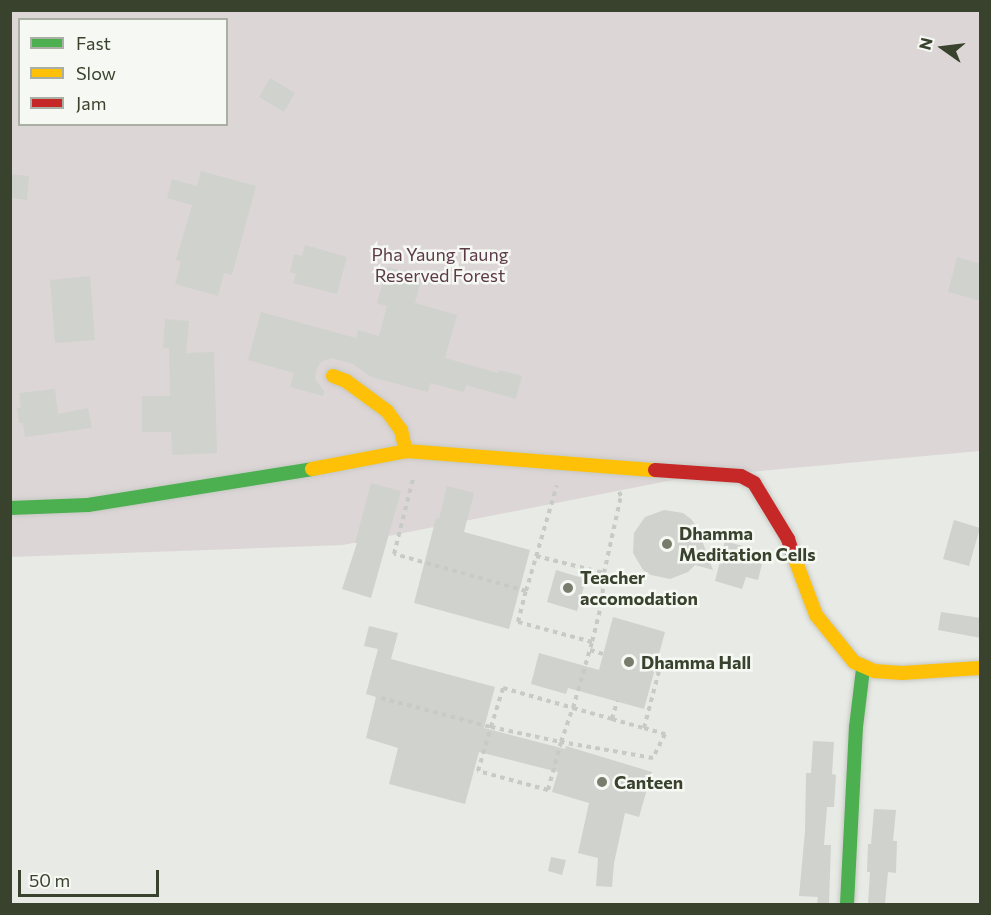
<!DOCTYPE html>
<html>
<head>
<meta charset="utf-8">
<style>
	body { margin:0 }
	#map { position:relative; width:991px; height:915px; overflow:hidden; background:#e8eae5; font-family:Commissioner,sans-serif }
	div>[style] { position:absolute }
	.green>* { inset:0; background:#ddd6d7 }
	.building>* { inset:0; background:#d0d2cd }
	.path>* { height:4px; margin-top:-2px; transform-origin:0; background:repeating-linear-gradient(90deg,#c8cac5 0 4.5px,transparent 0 9px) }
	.roads { filter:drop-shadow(0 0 2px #c6c8c3) drop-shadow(0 0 2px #c6c8c3) }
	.fast>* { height:14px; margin:-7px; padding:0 7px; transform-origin:7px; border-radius:7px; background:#4caf50 }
	.slow>* { height:14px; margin:-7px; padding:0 7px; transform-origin:7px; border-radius:7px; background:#ffc107 }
	.jam>* { height:14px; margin:-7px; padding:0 7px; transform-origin:7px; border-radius:7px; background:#c62828 }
	.dots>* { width:16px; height:16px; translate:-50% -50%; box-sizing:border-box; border:3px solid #f6f8f3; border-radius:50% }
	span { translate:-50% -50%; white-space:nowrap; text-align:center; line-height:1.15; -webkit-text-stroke:5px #f6f8f3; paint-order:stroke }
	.park-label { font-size:18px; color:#5c3b48 }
	.poi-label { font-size:18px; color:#38422d; font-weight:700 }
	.left { translate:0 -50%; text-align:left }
	.frame { position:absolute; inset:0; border:12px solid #38422d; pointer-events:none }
	.legend { position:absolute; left:18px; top:18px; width:210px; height:108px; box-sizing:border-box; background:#f6f8f3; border:2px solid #aaafa4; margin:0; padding:8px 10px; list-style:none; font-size:18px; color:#38422d }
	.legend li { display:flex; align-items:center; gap:12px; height:30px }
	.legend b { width:30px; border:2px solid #aaafa4 }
	.north { position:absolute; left:913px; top:18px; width:60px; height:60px; -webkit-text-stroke:4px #f6f8f3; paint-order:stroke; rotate:284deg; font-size:16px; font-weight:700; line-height:24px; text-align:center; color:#38422d }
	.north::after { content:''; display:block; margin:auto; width:21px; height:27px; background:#38422d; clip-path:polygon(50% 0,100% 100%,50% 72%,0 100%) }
	.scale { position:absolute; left:18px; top:870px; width:141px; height:27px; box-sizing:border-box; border:3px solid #38422d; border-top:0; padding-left:8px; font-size:18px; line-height:21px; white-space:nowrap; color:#38422d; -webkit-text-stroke:4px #f6f8f3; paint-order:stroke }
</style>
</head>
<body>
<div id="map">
	<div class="green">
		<div style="clip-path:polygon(evenodd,10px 11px,980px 11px,980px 451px,683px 478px,343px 545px,11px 557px,10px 11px,20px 20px,226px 20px,226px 124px,20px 124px,20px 20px)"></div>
	</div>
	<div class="building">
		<div style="clip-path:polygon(270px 78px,295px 93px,284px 112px,259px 97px)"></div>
		<div style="clip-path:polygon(201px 171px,256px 186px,232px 275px,224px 273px,218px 296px,175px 284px,181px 262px,176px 260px,192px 205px,167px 198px,172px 179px,197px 186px)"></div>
		<div style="clip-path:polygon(10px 174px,29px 176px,27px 200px,10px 198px)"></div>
		<div style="clip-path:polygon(305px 245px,347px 257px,337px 294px,293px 283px,296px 274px,290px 272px,294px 254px,302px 256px)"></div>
		<div style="clip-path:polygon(957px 257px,981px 264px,981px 301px,948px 292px)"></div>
		<div style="clip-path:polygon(387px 267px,422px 276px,415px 303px,457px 315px,445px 358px,498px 373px,499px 370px,522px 376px,516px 399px,466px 385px,464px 392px,430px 383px,428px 392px,371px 377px,353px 364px,331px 358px,321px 362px,316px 370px,315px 379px,324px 391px,323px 396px,290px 387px,294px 373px,248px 360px,261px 312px,356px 338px,358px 330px,379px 336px,387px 306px,377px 303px)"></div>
		<div style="clip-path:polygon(90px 276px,95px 340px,55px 343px,50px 280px)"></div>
		<div style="clip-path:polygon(165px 319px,189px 321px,186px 353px,214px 352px,217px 453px,172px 455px,171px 432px,142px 432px,142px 396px,170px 396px,169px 348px,163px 348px)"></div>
		<div style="clip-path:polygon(55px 389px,58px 414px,88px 408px,92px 428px,25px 437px,23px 423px,19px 423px,17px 408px,21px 408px,19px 393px)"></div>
		<div style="clip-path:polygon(371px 483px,401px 491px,371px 598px,342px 589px,357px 543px,355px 543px)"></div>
		<div style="clip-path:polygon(447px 486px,474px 493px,464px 532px,530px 550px,509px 629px,414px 603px,436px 518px,439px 519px)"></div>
		<div style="clip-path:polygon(664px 510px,683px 513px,691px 519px,697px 527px,713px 570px,695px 565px,688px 572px,670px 579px,651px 575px,643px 570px,633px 553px,634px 533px,645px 517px)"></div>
		<div style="clip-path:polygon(954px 520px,980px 528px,969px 566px,943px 559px)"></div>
		<div style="clip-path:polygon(725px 541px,753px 549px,750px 560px,762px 564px,758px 580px,746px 577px,742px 589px,715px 581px)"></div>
		<div style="clip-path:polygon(556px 570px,586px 579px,577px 611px,547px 602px)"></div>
		<div style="clip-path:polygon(941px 612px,981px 618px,981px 638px,938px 630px)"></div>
		<div style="clip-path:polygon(613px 617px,665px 632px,644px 709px,568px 688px,566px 694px,531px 684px,539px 653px,599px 670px)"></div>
		<div style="clip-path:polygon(369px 626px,398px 633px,391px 659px,495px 687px,484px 728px,565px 749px,566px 746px,652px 772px,639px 817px,625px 813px,614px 863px,612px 887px,596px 886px,598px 858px,578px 853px,589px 803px,552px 792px,558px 772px,479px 752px,465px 804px,389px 784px,398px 748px,366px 738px,376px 697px,366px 694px,378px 649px,364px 646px)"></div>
		<div style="clip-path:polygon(813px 741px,834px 742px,832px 774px,836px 775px,834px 807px,827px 807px,824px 845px,831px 845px,829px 903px,817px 903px,818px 897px,799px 896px,805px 831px,806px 773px,811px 773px)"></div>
		<div style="clip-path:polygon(874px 809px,896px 810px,893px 841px,897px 841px,896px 873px,888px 872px,885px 904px,868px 903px,870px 872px,867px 872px,868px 844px,871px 844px)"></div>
		<div style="clip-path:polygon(551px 857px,566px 860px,562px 875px,548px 871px)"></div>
	</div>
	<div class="path">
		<div style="left:536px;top:556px;width:70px;rotate:14deg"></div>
		<div style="left:526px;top:591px;width:110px;rotate:-73.7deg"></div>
		<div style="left:581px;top:596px;width:22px;rotate:16deg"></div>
		<div style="left:602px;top:602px;width:41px;rotate:104deg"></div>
		<div style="left:602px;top:602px;width:29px;rotate:-86deg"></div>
		<div style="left:604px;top:573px;width:79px;rotate:-77.6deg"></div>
		<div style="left:621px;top:496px;width:7px;rotate:-117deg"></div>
		<div style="left:590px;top:650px;width:14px;rotate:17deg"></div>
		<div style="left:381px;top:698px;width:114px;rotate:14.8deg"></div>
		<div style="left:491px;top:727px;width:41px;rotate:-72.9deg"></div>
		<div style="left:503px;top:688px;width:73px;rotate:15.9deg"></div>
		<div style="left:573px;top:708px;width:41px;rotate:15.8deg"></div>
		<div style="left:612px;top:719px;width:33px;rotate:16deg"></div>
		<div style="left:644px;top:728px;width:22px;rotate:16deg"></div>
		<div style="left:665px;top:734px;width:27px;rotate:117deg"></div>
		<div style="left:653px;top:758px;width:93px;rotate:-170.1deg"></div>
		<div style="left:561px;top:742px;width:36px;rotate:-71deg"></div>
		<div style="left:573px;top:708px;width:69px;rotate:-73.9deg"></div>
		<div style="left:592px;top:642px;width:77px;rotate:-164.9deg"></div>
		<div style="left:518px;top:622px;width:32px;rotate:-76deg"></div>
		<div style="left:526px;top:591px;width:137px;rotate:-164.3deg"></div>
		<div style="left:394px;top:554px;width:81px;rotate:-75.8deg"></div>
		<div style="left:612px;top:719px;width:19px;rotate:-74deg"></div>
		<div style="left:491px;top:727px;width:72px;rotate:12.1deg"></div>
		<div style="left:561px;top:742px;width:50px;rotate:105.2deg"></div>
		<div style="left:548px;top:790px;width:73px;rotate:-164.8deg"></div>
		<div style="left:478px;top:771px;width:46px;rotate:-73.5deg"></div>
		<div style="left:644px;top:728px;width:59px;rotate:-75.3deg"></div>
		<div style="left:659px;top:671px;width:4px;rotate:-166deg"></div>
	</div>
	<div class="roads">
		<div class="fast">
			<div style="left:10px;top:508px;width:78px;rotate:-2.2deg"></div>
			<div style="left:88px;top:505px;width:227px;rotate:-9.1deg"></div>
			<div style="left:847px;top:904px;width:177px;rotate:-87.1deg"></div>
			<div style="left:856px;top:727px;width:58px;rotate:-83.1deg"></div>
		</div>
		<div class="slow">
			<div style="left:333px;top:376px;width:14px;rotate:21deg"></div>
			<div style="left:346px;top:381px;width:51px;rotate:36.2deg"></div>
			<div style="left:387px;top:411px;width:24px;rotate:54deg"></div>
			<div style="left:401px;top:430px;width:22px;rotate:77deg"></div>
			<div style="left:312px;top:469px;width:96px;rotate:-10.8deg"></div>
			<div style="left:406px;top:451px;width:250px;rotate:4.4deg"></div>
			<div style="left:793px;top:554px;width:65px;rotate:69.3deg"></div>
			<div style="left:816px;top:615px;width:60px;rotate:51deg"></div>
			<div style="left:854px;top:662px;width:22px;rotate:24deg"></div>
			<div style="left:874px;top:671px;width:28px;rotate:4deg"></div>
			<div style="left:902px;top:673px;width:78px;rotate:-3.7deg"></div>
		</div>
		<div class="jam">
			<div style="left:655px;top:470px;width:86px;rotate:4deg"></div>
			<div style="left:741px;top:476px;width:15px;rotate:28deg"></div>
			<div style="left:754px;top:483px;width:66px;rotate:58.7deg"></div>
			<div style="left:788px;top:539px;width:16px;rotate:72deg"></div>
		</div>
	</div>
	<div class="dots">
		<div style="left:667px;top:544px;background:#767d6d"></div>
		<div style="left:568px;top:588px;background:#767d6d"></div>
		<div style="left:629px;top:662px;background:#767d6d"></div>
		<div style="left:602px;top:782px;background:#767d6d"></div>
	</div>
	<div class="park-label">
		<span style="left:440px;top:265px">Pha Yaung Taung<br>Reserved Forest</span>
	</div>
	<div class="poi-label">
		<span class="left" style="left:679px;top:544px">Dhamma<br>Meditation Cells</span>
		<span class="left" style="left:580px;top:588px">Teacher<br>accomodation</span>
		<span class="left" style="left:641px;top:662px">Dhamma Hall</span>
		<span class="left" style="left:614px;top:782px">Canteen</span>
	</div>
	<div class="frame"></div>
	<ul class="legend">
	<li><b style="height:8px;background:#4caf50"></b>Fast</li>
	<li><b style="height:8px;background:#ffc107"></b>Slow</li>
	<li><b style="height:8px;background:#c62828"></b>Jam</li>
	</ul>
	<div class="north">N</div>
	<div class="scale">50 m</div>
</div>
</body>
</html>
